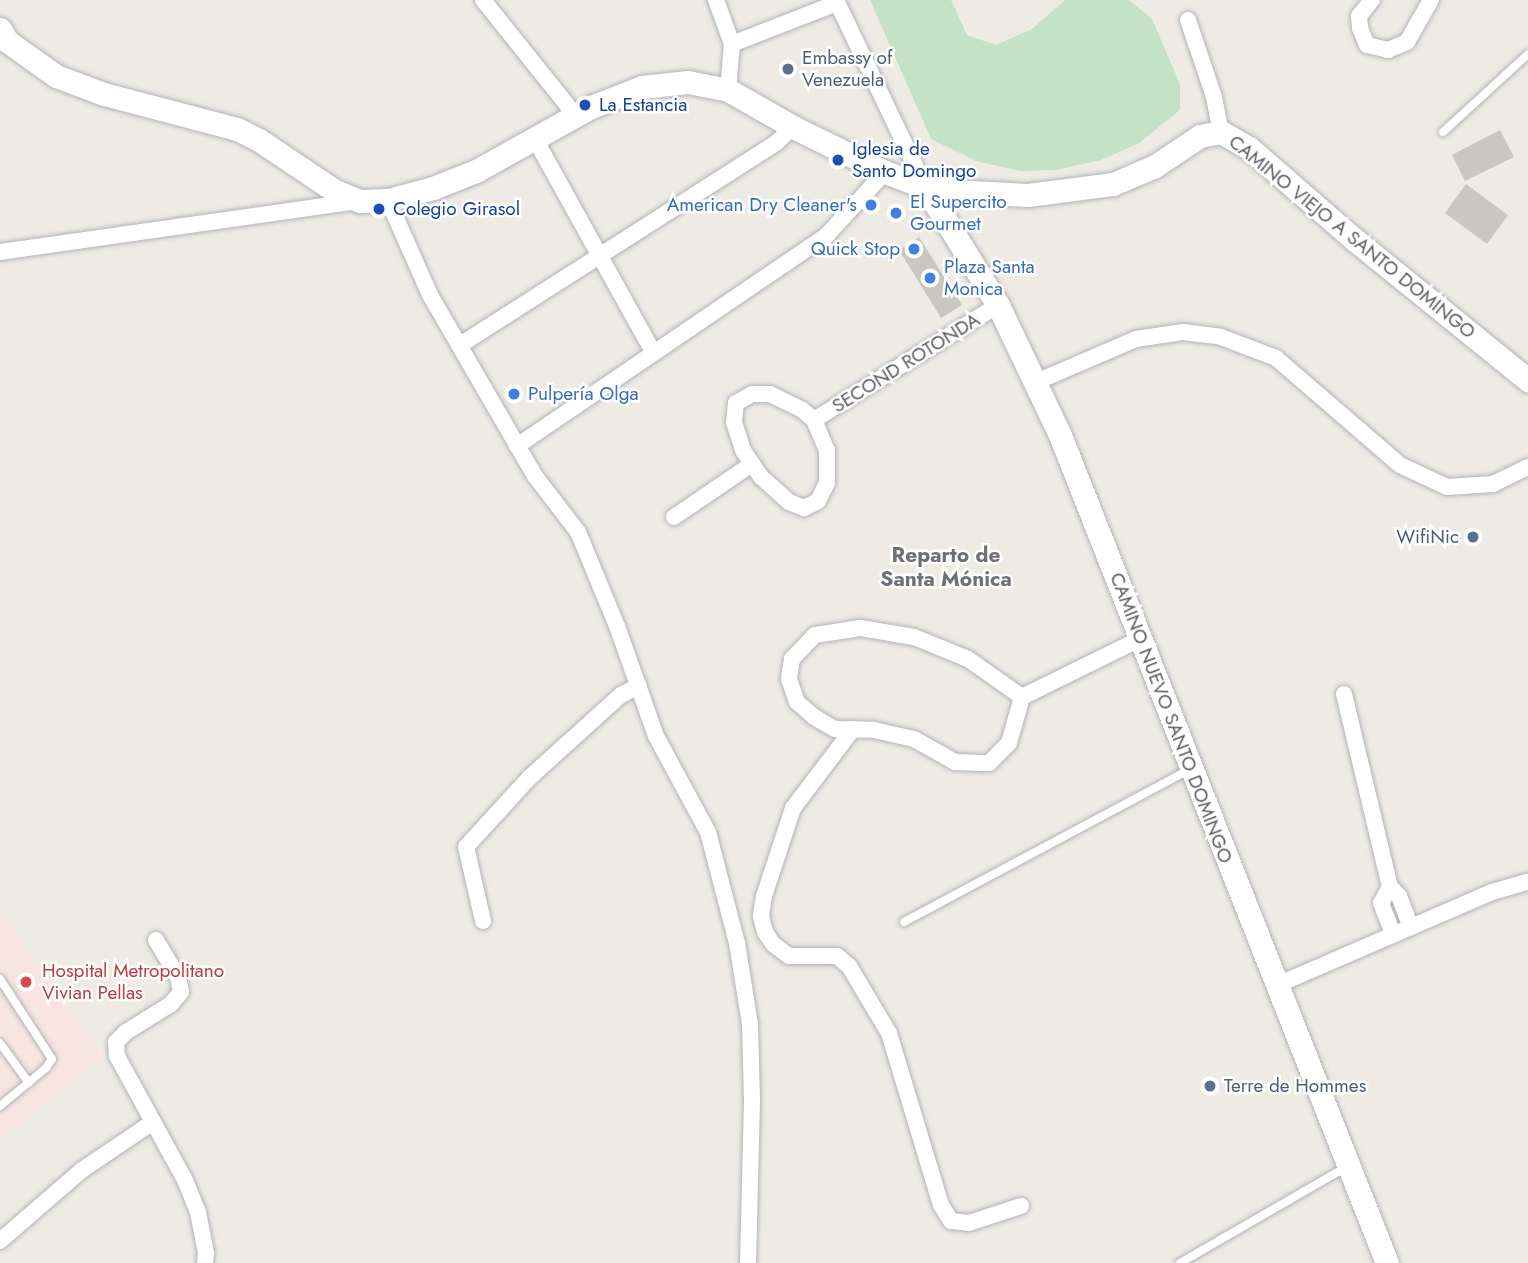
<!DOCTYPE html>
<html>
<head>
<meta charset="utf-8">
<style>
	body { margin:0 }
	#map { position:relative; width:1528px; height:1263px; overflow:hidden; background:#edebe4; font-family:Jost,sans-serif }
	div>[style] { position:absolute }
	.medical>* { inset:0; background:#f8e5e2 }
	.green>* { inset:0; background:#c3e2c6 }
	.building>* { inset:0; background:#c8c7c1 }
	.roads { filter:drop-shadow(0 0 2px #b1b4b8) drop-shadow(0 0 2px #b1b4b8) }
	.lane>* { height:8px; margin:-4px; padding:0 4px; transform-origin:4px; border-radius:4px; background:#fff }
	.street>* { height:16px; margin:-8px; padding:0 8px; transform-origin:8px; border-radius:8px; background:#fff }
	.secondary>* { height:23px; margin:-11.5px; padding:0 11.5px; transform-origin:11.5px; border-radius:11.5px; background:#fff }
	.dots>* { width:19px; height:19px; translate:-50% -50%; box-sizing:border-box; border:4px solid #fff; border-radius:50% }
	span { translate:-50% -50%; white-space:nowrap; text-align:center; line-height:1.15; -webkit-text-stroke:5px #fff; paint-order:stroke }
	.service-label { font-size:19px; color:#4e5e75 }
	.left { translate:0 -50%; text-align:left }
	.right { translate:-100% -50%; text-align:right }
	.transit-label { font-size:19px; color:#164399 }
	.shop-label { font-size:19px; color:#366cbe }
	.street-label { font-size:19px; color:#5c5f63 }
	.health-label { font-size:19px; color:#be3a42 }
	.neighbourhood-label { font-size:21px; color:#6d7075; font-weight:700 }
</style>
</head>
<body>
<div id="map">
	<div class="medical">
		<div style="clip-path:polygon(0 908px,103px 1057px,0 1140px)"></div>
	</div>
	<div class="green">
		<div style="clip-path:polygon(870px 0,951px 0,967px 35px,996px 45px,1032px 29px,1065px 0,1129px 0,1152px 19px,1180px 84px,1180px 110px,1139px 143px,1101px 160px,1055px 170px,1020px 171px,976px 161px,931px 139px)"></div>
	</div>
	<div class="building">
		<div style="clip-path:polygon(1500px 130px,1514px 157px,1465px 181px,1452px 155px)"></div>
		<div style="clip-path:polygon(1466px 184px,1508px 215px,1487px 244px,1445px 213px)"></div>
		<div style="clip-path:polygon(919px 237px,962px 305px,941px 318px,899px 250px)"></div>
	</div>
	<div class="roads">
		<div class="lane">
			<div style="left:1443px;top:132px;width:115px;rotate:-42.5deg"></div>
			<div style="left:904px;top:922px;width:325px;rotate:-28.1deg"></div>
			<div style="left:0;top:979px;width:95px;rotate:57deg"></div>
			<div style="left:52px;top:1059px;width:11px;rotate:124deg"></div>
			<div style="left:46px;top:1068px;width:60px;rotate:140.4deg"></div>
			<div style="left:0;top:1043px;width:49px;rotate:54.1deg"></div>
			<div style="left:1180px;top:1263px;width:192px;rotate:-30deg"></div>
		</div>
		<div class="street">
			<div style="left:483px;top:0;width:149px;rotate:51.3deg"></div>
			<div style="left:716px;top:0;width:47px;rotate:70deg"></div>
			<div style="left:732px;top:44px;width:46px;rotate:95deg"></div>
			<div style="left:836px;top:0;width:207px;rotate:64.5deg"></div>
			<div style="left:1372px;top:0;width:21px;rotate:129deg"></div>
			<div style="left:1359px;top:16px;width:12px;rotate:85deg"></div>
			<div style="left:1360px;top:28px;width:18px;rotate:68deg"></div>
			<div style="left:1367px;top:45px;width:22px;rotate:13deg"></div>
			<div style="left:1388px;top:50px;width:21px;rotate:-23deg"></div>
			<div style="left:1407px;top:42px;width:48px;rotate:-60.3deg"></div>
			<div style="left:1188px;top:20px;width:81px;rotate:71.3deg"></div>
			<div style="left:1214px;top:97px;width:36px;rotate:79deg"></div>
			<div style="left:732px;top:44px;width:113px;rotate:-21.3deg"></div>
			<div style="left:535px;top:139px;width:244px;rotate:61deg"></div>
			<div style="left:388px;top:200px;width:104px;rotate:66.1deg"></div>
			<div style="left:430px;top:295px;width:209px;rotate:59.9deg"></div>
			<div style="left:535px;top:476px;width:71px;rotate:52.5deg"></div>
			<div style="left:578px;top:532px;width:102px;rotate:67.5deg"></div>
			<div style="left:617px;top:626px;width:117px;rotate:70.5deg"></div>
			<div style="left:656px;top:736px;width:109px;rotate:61.6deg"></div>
			<div style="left:708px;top:832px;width:115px;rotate:75.4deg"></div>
			<div style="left:737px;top:943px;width:82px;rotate:80.9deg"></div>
			<div style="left:750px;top:1024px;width:76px;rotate:88.5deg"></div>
			<div style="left:752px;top:1100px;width:163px;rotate:91.4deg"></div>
			<div style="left:0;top:252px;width:362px;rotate:-8.1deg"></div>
			<div style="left:460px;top:345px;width:376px;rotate:-32.6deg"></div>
			<div style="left:777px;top:142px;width:22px;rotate:-43deg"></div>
			<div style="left:1036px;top:382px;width:109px;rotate:-23.3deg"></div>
			<div style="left:1136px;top:339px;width:48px;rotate:-8.5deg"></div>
			<div style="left:1183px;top:332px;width:38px;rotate:7deg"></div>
			<div style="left:1221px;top:337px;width:59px;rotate:20.9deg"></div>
			<div style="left:1276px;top:358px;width:164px;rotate:40.8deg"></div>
			<div style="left:1400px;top:465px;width:52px;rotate:25.1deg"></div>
			<div style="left:1447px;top:487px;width:46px;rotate:-3.7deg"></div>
			<div style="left:1493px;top:484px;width:39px;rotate:-26deg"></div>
			<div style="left:752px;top:394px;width:18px"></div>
			<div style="left:770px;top:394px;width:34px;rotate:26deg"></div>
			<div style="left:801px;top:409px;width:17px;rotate:40deg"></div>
			<div style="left:814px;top:420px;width:33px;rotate:67deg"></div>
			<div style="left:827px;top:450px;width:33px;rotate:90deg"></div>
			<div style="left:827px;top:483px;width:20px;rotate:117deg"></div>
			<div style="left:818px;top:501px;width:16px;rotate:153deg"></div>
			<div style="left:804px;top:508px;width:16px;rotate:-158deg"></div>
			<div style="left:789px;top:502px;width:38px;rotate:-138deg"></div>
			<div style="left:761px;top:477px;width:32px;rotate:-124deg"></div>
			<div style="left:743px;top:450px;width:29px;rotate:-108deg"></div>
			<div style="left:734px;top:422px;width:19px;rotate:-84deg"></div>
			<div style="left:736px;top:403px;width:18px;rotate:-29deg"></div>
			<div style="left:814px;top:420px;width:217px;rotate:-32deg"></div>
			<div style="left:517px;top:446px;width:375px;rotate:-34.2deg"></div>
			<div style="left:827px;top:235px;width:86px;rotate:-47.4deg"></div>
			<div style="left:674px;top:517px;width:94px;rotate:-34.2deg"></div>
			<div style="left:1344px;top:694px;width:198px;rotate:76.6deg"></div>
			<div style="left:1390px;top:887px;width:13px;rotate:45deg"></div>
			<div style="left:1399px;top:896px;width:33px;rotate:69deg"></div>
			<div style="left:1022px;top:697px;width:66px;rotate:-144.9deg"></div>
			<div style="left:968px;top:659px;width:58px;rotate:-157.8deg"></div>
			<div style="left:914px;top:637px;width:55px;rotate:-170.5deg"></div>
			<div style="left:860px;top:628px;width:46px;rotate:171.2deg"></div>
			<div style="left:815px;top:635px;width:33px;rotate:134deg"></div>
			<div style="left:792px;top:659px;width:20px;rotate:99deg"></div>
			<div style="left:789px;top:679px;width:24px;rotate:71deg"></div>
			<div style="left:797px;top:702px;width:23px;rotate:41deg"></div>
			<div style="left:814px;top:717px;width:24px;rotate:30deg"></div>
			<div style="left:835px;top:729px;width:39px;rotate:1deg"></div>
			<div style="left:874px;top:730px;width:41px;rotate:12.7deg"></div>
			<div style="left:914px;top:739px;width:47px;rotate:29.3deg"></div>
			<div style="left:955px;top:762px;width:34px;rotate:2deg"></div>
			<div style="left:989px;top:763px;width:28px;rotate:-45deg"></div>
			<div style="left:1009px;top:743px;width:48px;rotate:-74.2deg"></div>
			<div style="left:1022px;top:697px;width:131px;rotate:-26.2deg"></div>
			<div style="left:853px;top:729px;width:99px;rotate:127.2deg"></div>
			<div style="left:793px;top:808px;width:93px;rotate:108.2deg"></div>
			<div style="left:764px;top:896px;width:20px;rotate:99deg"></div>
			<div style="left:761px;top:916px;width:16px;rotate:76deg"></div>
			<div style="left:765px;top:932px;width:14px;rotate:56deg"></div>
			<div style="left:773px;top:944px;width:20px;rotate:37deg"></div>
			<div style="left:789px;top:956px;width:48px"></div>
			<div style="left:837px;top:956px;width:16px;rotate:40deg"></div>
			<div style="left:849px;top:966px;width:78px;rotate:59.2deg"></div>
			<div style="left:889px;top:1033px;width:180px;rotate:73.2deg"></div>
			<div style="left:941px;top:1205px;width:19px;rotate:58deg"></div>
			<div style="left:951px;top:1221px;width:18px;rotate:6deg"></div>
			<div style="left:969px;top:1223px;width:55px;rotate:-18.1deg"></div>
			<div style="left:1390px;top:887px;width:18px;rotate:119deg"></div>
			<div style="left:1381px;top:903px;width:34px;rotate:69deg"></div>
			<div style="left:483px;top:921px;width:76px;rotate:-102.9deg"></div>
			<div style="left:466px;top:847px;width:93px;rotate:-47.6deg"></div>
			<div style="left:529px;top:778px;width:124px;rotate:-42.1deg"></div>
			<div style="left:621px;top:695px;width:20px;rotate:-27deg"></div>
			<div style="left:156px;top:940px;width:43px;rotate:59.3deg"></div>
			<div style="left:178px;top:977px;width:15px;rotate:79deg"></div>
			<div style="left:181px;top:992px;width:16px;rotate:130deg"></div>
			<div style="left:171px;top:1004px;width:53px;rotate:148.1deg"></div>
			<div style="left:126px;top:1032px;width:14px;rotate:135deg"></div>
			<div style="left:116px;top:1042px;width:14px;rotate:86deg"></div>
			<div style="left:117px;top:1056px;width:141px;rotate:61.3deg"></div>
			<div style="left:185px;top:1180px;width:35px;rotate:68deg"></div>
			<div style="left:198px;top:1212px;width:42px;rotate:79deg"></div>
			<div style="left:206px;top:1253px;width:10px;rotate:96deg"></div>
			<div style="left:1277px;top:985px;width:234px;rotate:-23.4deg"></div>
			<div style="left:1492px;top:892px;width:37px;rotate:-16deg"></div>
			<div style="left:0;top:1241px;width:108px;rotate:-40.9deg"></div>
			<div style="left:82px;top:1170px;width:86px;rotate:-34.1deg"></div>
		</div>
		<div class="secondary">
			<div style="left:0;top:29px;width:14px;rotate:60deg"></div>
			<div style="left:7px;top:41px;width:60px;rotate:35.5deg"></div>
			<div style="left:56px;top:76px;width:51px;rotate:20.6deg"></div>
			<div style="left:104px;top:94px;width:138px;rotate:14.7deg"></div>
			<div style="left:237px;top:129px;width:25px;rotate:27deg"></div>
			<div style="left:259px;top:140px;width:92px;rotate:33.9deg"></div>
			<div style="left:335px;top:191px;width:27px;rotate:22deg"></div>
			<div style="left:360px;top:201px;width:28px;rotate:-2deg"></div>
			<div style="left:388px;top:200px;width:47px;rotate:-14.9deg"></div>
			<div style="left:433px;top:188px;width:46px;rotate:-21.6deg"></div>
			<div style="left:476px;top:171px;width:132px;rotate:-29.1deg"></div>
			<div style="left:591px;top:107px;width:55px;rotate:-21.4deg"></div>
			<div style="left:642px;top:87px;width:46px;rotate:-6.2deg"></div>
			<div style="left:688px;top:82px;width:41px;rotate:11.3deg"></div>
			<div style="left:728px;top:90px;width:75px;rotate:29.6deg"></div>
			<div style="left:793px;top:127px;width:102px;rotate:26.1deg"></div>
			<div style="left:885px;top:172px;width:43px;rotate:20.6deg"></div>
			<div style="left:925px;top:187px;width:45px;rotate:6.3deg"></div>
			<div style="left:970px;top:192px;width:58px;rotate:3deg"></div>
			<div style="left:1028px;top:195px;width:86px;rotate:-7.4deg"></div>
			<div style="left:1113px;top:184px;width:46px;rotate:-23.2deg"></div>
			<div style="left:1155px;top:166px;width:54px;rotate:-33.7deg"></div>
			<div style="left:1200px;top:136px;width:21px;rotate:-11deg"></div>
			<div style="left:1221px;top:132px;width:32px;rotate:30deg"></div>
			<div style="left:1249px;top:148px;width:140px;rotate:41deg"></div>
			<div style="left:1355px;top:240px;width:223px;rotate:39deg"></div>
			<div style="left:925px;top:187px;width:139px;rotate:58.3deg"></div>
			<div style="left:998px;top:305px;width:144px;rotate:64.5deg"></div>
			<div style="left:1060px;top:435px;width:890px;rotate:68.45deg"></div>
		</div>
	</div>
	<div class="dots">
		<div style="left:788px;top:69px;background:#5c6f8a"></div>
		<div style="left:585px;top:105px;background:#1a4fb4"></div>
		<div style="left:838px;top:160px;background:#1a4fb4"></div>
		<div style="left:871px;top:205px;background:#3f7fe0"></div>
		<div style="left:379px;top:209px;background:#1a4fb4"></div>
		<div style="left:896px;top:213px;background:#3f7fe0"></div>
		<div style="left:914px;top:249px;background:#3f7fe0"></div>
		<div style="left:930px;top:278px;background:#3f7fe0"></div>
		<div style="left:514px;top:394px;background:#3f7fe0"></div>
		<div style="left:1473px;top:537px;background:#5c6f8a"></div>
		<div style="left:26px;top:982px;background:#e0444e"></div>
		<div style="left:1210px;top:1086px;background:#5c6f8a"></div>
	</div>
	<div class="service-label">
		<span class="left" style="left:802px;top:69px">Embassy of<br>Venezuela</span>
		<span class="right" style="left:1459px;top:537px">WifiNic</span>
		<span class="left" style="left:1224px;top:1086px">Terre de Hommes</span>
	</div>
	<div class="transit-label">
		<span class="left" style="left:599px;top:105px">La Estancia</span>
		<span class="left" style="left:852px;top:160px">Iglesia de<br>Santo Domingo</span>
		<span class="left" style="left:393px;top:209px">Colegio Girasol</span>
	</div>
	<div class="shop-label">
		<span class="left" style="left:910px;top:213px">El Supercito<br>Gourmet</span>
		<span class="right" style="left:857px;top:205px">American Dry Cleaner's</span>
		<span class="right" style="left:900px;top:249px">Quick Stop</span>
		<span class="left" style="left:944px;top:278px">Plaza Santa<br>Monica</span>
		<span class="left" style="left:528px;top:394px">Pulpería Olga</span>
	</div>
	<div class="street-label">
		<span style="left:1352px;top:237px;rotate:39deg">CAMINO VIEJO A SANTO DOMINGO</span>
		<span style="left:906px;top:363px;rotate:-32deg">SECOND ROTONDA</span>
		<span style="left:1171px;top:718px;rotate:69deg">CAMINO NUEVO SANTO DOMINGO</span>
	</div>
	<div class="health-label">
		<span class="left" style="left:42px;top:982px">Hospital Metropolitano<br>Vivian Pellas</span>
	</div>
	<div class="neighbourhood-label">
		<span style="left:946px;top:567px">Reparto de<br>Santa Mónica</span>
	</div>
</div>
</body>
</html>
